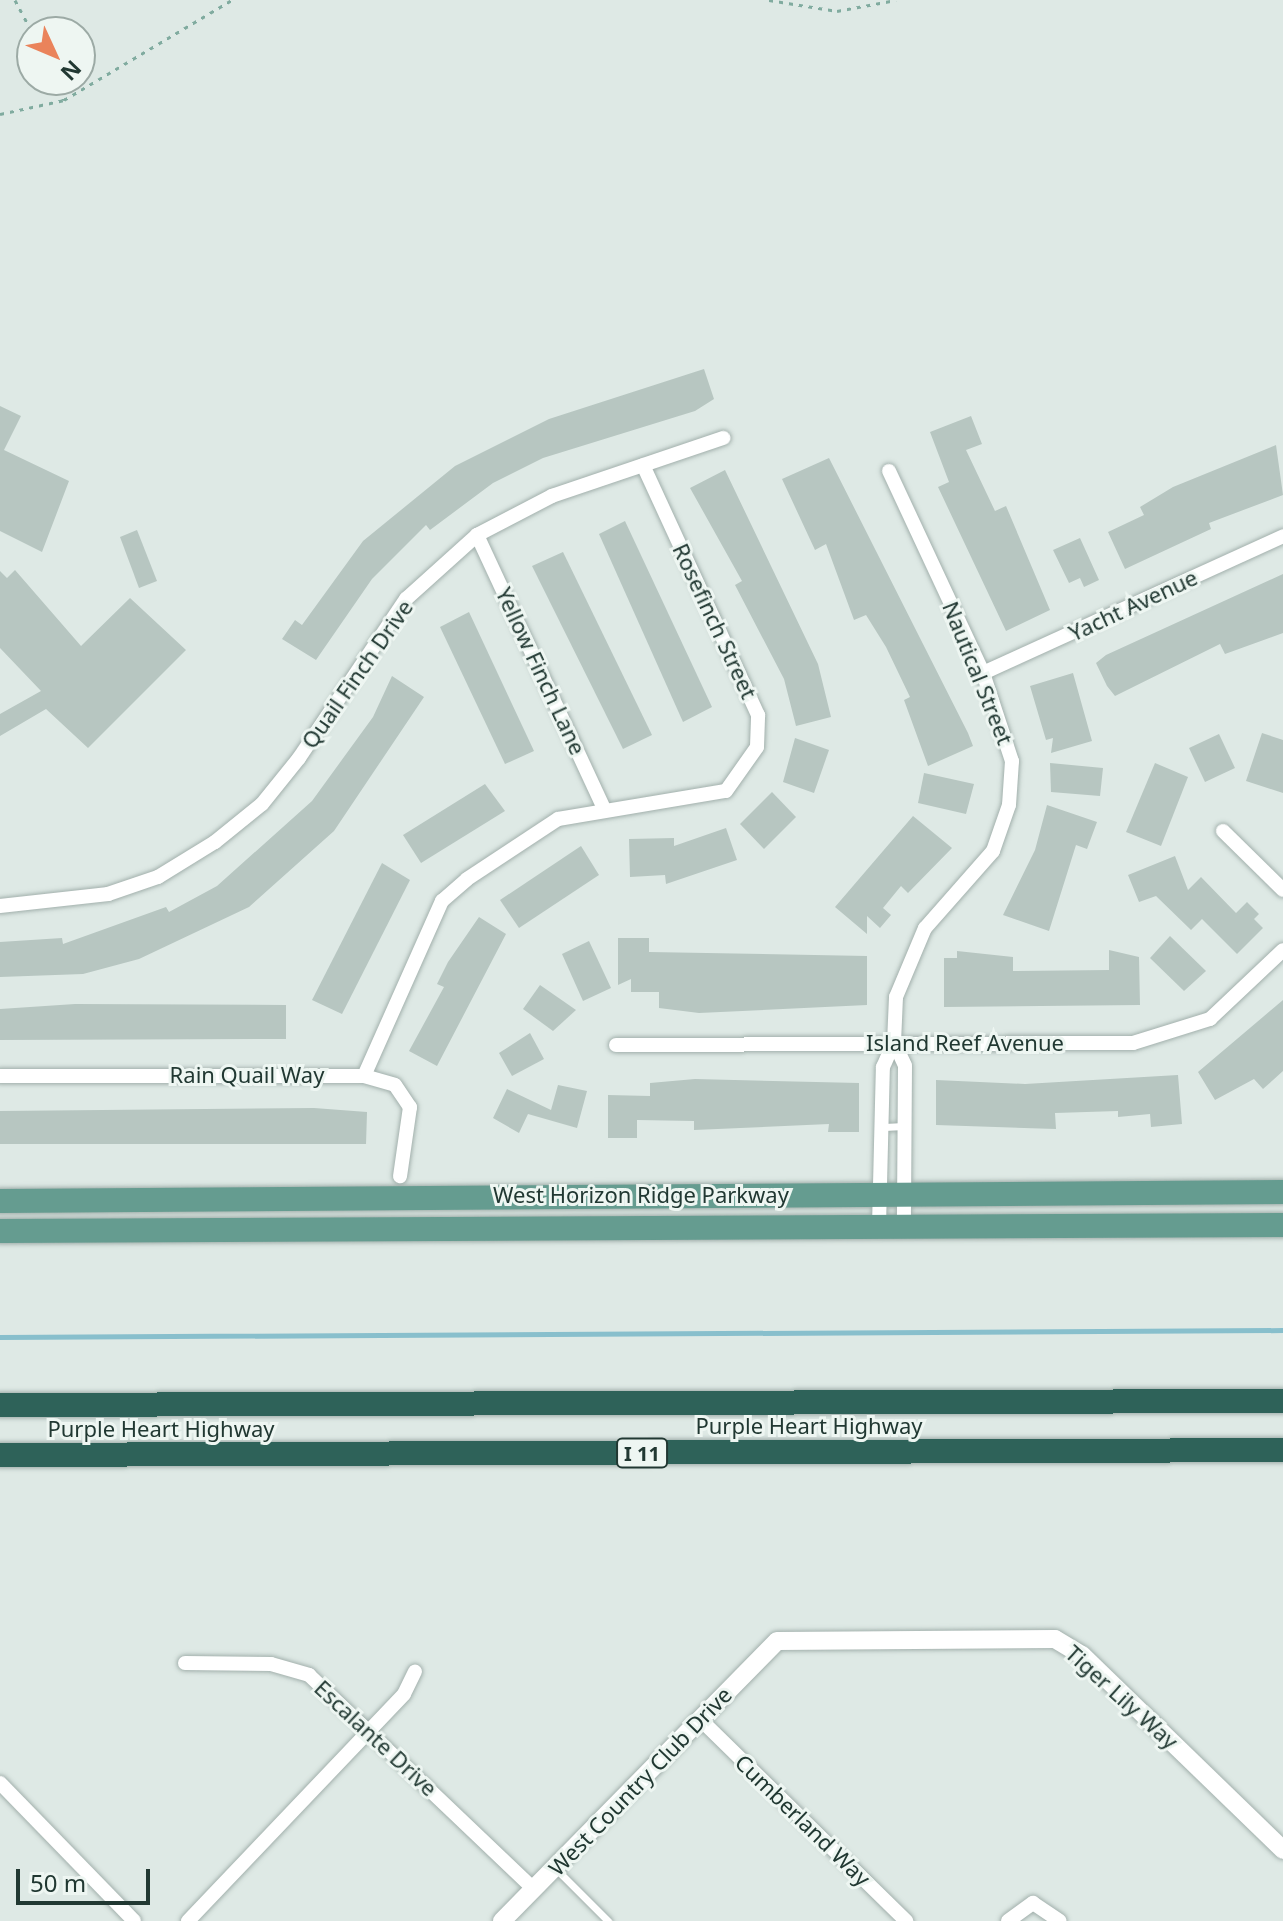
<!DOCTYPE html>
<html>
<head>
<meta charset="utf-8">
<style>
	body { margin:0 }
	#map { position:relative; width:1283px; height:1921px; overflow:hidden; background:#dee9e5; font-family:"Noto Sans",sans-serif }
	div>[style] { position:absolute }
	.stream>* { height:5px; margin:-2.5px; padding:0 2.5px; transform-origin:2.5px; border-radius:2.5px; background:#88bfcc }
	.building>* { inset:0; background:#b7c6c1 }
	.path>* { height:3px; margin-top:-1.5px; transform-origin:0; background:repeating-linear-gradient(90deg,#80ab9f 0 4px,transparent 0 10px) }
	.roads { filter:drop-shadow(0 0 2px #a2b0ac) drop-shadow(0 0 2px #a2b0ac) }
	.service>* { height:7px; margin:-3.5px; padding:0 3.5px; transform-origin:3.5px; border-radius:3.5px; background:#fff }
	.minor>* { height:14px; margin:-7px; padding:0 7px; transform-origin:7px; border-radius:7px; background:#fff }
	.tertiary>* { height:18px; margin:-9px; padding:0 9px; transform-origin:9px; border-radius:9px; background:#fff }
	.primary>* { height:24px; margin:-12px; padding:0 12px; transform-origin:12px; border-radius:12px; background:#659c90 }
	.motorway>* { height:24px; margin:-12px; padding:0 12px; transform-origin:12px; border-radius:12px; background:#2e6259 }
	span { translate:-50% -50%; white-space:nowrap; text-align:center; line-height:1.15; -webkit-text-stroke:6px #eef6f2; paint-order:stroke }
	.shield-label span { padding:2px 6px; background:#eef6f2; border:2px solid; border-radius:6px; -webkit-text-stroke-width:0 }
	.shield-label { font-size:20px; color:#213832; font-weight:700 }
	.street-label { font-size:22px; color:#213832 }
	.north { position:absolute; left:16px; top:16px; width:80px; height:80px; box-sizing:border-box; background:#eef6f2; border:2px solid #9caaa5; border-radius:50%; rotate:134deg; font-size:22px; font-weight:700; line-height:32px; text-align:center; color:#213832 }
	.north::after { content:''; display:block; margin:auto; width:28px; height:36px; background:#ea835b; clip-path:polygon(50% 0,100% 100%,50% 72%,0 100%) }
	.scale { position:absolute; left:16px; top:1869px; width:134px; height:36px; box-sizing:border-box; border:4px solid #213832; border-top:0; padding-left:10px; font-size:24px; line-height:28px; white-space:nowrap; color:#213832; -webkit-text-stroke:6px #eef6f2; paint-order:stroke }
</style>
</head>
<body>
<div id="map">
	<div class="stream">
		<div style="left:0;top:1337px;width:1283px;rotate:-0.31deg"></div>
	</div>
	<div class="building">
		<div style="clip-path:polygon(704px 369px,714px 399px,695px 411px,543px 458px,493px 483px,430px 530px,426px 525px,372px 579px,316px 660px,282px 639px,295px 620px,302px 625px,363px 541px,455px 466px,549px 419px)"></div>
		<div style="clip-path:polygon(0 406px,21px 416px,4px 450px,69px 481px,42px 552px,0 531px)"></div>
		<div style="clip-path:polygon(971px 416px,982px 444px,966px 450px,995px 511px,1006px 506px,1050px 610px,1006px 631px,938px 487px,949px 482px,930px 432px)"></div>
		<div style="clip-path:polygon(1276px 445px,1283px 495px,1209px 523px,1211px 529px,1125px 569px,1108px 532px,1144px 515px,1140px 507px,1173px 487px)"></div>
		<div style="clip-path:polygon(829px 458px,968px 733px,973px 746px,928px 766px,904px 700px,910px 697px,886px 647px,866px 615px,854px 620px,826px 544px,815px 550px,782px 479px)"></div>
		<div style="clip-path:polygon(725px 470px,818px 664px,831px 717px,796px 726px,784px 679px,735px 585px,742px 581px,690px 488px)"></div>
		<div style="clip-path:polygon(625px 521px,712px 707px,683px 722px,599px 534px)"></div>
		<div style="clip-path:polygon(137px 530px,157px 581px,139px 588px,120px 537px)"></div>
		<div style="clip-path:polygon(1080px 538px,1099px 580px,1084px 587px,1080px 578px,1069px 583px,1053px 550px)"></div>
		<div style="clip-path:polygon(563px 552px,652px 735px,623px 749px,532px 566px)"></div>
		<div style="clip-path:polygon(15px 570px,81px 646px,130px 598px,186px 650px,88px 748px,46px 709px,0 736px,0 714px,41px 691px,0 648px,0 571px,7px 578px)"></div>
		<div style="clip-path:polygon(1283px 574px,1283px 633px,1225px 654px,1220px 644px,1115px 696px,1107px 686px,1096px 663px,1106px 655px)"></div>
		<div style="clip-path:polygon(469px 612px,534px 751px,505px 764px,440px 627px)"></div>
		<div style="clip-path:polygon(1073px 673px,1092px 741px,1051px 753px,1053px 738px,1046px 740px,1030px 686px)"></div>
		<div style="clip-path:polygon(392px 676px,424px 697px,334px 831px,249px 907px,139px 959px,83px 974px,0 977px,0 942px,62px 938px,63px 944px,166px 907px,169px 912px,217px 886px,312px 801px,373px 717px)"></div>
		<div style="clip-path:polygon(1262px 733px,1283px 740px,1283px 793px,1246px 781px)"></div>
		<div style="clip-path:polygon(1219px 734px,1235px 768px,1205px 782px,1189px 748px)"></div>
		<div style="clip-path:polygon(795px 738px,829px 750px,814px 793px,783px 782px)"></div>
		<div style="clip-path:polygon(1050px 763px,1103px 768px,1100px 796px,1051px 792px)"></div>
		<div style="clip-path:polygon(1155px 763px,1188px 777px,1161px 846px,1126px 832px)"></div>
		<div style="clip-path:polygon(924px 773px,974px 784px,966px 814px,918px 803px)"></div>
		<div style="clip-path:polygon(485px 784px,505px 811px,421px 863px,403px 835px)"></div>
		<div style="clip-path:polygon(772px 792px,796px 817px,764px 849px,740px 824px)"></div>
		<div style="clip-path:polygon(1047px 805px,1097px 822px,1087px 849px,1076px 845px,1049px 931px,1003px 915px,1035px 850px)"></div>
		<div style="clip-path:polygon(913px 816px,952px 848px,908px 893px,901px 886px,883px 908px,891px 915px,880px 928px,867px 916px,867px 934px,835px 907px)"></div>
		<div style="clip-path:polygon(726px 828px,737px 860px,666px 884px,665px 875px,630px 877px,629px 839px,674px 838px,674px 846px)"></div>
		<div style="clip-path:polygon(581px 846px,599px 875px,519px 928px,500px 900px)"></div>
		<div style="clip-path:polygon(1175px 856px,1188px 890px,1201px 877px,1236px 913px,1247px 902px,1259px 914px,1254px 919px,1263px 928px,1237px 954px,1202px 919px,1191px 930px,1156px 896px,1139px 902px,1128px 875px)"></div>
		<div style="clip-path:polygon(382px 863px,410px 880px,342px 1014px,312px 1000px)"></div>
		<div style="clip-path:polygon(479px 917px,506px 934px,437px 1066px,409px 1051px,444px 987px,437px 984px,448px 962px)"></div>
		<div style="clip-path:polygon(1170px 936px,1206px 971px,1184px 991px,1150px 958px)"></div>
		<div style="clip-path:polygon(618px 938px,649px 938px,649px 952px,867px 956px,867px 1005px,699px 1013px,659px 1008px,659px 992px,631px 992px,631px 979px,618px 985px)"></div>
		<div style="clip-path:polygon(589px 941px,611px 988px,583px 1001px,562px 954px)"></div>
		<div style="clip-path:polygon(1109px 950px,1139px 957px,1140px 1005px,944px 1007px,944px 958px,957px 958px,957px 951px,1013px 957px,1013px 971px,1109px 970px)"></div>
		<div style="clip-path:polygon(540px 985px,576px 1010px,553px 1031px,523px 1009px)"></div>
		<div style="clip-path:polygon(1283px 1000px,1283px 1071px,1263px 1089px,1254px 1079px,1215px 1100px,1198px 1072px)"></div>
		<div style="clip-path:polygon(75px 1004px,286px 1005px,286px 1039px,0 1040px,0 1009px)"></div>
		<div style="clip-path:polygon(530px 1033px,544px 1059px,512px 1076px,499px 1053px)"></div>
		<div style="clip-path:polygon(1178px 1075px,1182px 1124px,1151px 1127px,1150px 1114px,1118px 1117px,1118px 1111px,1055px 1113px,1056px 1129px,936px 1125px,936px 1080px,1025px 1084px)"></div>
		<div style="clip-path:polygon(695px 1079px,859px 1083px,859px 1132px,828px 1132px,829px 1124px,694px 1130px,694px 1121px,637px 1120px,637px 1138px,608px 1138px,608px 1095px,650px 1096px,650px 1083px)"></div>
		<div style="clip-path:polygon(558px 1085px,587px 1091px,577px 1128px,528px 1114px,519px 1133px,493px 1118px,507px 1089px,551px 1110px)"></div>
		<div style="clip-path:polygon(314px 1108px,367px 1112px,366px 1144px,0 1144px,0 1111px)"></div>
	</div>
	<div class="path">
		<div style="left:15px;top:0;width:36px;rotate:62deg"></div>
		<div style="left:769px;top:0;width:69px;rotate:9.2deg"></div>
		<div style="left:837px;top:11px;width:60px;rotate:-10.6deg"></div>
		<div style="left:55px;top:80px;width:22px;rotate:66deg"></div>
		<div style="left:0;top:114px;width:66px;rotate:-12.3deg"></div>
		<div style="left:64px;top:100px;width:196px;rotate:-30.8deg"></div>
	</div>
	<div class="roads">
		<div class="service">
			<div style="left:883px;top:1127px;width:22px;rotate:-3deg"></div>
			<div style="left:556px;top:1869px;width:74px;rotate:45deg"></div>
		</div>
		<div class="minor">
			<div style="left:889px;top:471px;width:223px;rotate:65deg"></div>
			<div style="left:983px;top:673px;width:93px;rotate:71.8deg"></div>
			<div style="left:1012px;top:761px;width:44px;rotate:93.9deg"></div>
			<div style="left:1009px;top:805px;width:49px;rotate:109.2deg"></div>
			<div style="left:993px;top:851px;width:103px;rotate:131.4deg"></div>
			<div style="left:925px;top:928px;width:75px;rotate:112.8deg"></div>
			<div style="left:896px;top:997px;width:45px;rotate:92.5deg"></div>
			<div style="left:894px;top:1042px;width:26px;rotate:65deg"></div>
			<div style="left:905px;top:1066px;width:160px;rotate:90.4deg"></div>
			<div style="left:477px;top:535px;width:301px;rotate:65.1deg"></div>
			<div style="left:983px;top:673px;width:330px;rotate:-24.5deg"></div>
			<div style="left:1223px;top:831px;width:84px;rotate:44.5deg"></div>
			<div style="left:0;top:906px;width:109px;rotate:-6.3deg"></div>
			<div style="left:108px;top:894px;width:53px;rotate:-18.8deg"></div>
			<div style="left:158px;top:877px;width:67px;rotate:-31.6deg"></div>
			<div style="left:215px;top:842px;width:60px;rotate:-39deg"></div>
			<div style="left:262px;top:804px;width:59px;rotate:-51.2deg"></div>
			<div style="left:299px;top:758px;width:192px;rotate:-56.1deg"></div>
			<div style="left:406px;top:599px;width:96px;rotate:-42deg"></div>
			<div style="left:477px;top:535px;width:85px;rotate:-27.5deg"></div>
			<div style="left:552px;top:496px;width:181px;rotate:-18.7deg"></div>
			<div style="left:616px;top:1045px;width:517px;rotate:-0.22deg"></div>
			<div style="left:1133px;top:1043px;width:81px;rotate:-17.3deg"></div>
			<div style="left:1210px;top:1019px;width:100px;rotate:-43.4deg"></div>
			<div style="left:0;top:1076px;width:364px"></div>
			<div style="left:364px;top:1076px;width:32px;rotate:16deg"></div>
			<div style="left:395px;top:1085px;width:27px;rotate:56deg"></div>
			<div style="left:410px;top:1107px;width:70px;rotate:98.2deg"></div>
			<div style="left:364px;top:1076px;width:192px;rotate:-66deg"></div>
			<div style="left:442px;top:901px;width:33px;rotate:-41deg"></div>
			<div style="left:467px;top:879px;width:109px;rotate:-33.4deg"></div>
			<div style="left:558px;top:819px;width:170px;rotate:-9.5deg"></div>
			<div style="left:726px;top:791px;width:54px;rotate:-54.8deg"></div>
			<div style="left:757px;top:747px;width:32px;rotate:-88deg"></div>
			<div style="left:758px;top:715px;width:275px;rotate:-114.7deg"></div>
			<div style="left:879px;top:1226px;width:159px;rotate:-88.6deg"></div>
			<div style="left:883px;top:1067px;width:27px;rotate:-66deg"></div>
			<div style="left:185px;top:1663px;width:86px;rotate:0.7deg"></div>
			<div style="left:271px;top:1664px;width:40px;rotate:16deg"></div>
			<div style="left:309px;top:1675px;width:311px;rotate:43.6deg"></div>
			<div style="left:700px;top:1719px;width:289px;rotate:44.4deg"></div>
			<div style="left:0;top:1783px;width:192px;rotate:45.8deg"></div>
			<div style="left:188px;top:1921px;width:313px;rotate:-46.4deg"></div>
			<div style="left:404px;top:1694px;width:25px;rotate:-64deg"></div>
			<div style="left:1008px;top:1921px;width:31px;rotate:-36deg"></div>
			<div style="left:1033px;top:1903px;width:32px;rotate:34deg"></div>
		</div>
		<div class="tertiary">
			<div style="left:502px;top:1921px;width:392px;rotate:-45.5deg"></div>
			<div style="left:777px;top:1641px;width:278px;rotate:-0.4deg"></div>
			<div style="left:1055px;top:1639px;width:31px;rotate:31deg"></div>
			<div style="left:1082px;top:1655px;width:280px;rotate:44.1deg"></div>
		</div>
		<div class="primary">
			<div style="left:0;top:1201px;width:1283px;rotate:-0.4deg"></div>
			<div style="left:0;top:1231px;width:1283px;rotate:-0.27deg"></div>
		</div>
		<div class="motorway">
			<div style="left:0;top:1405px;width:1283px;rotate:-0.18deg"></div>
			<div style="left:0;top:1455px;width:1283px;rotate:-0.22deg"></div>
		</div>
	</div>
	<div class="shield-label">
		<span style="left:642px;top:1453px">I 11</span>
	</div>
	<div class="street-label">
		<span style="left:1133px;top:605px;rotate:-25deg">Yacht Avenue</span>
		<span style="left:715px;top:621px;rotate:65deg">Rosefinch Street</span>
		<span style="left:541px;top:671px;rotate:65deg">Yellow Finch Lane</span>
		<span style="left:978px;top:673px;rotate:68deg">Nautical Street</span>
		<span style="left:357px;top:674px;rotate:-55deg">Quail Finch Drive</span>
		<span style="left:965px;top:1043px">Island Reef Avenue</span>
		<span style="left:247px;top:1075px">Rain Quail Way</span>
		<span style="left:641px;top:1195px">West Horizon Ridge Parkway</span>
		<span style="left:809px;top:1426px">Purple Heart Highway</span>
		<span style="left:161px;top:1429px">Purple Heart Highway</span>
		<span style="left:1122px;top:1697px;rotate:42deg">Tiger Lily Way</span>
		<span style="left:376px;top:1738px;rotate:43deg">Escalante Drive</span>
		<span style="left:640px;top:1781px;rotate:-46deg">West Country Club Drive</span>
		<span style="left:803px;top:1820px;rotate:44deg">Cumberland Way</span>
	</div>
	<div class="north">N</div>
	<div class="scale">50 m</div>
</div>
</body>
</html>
